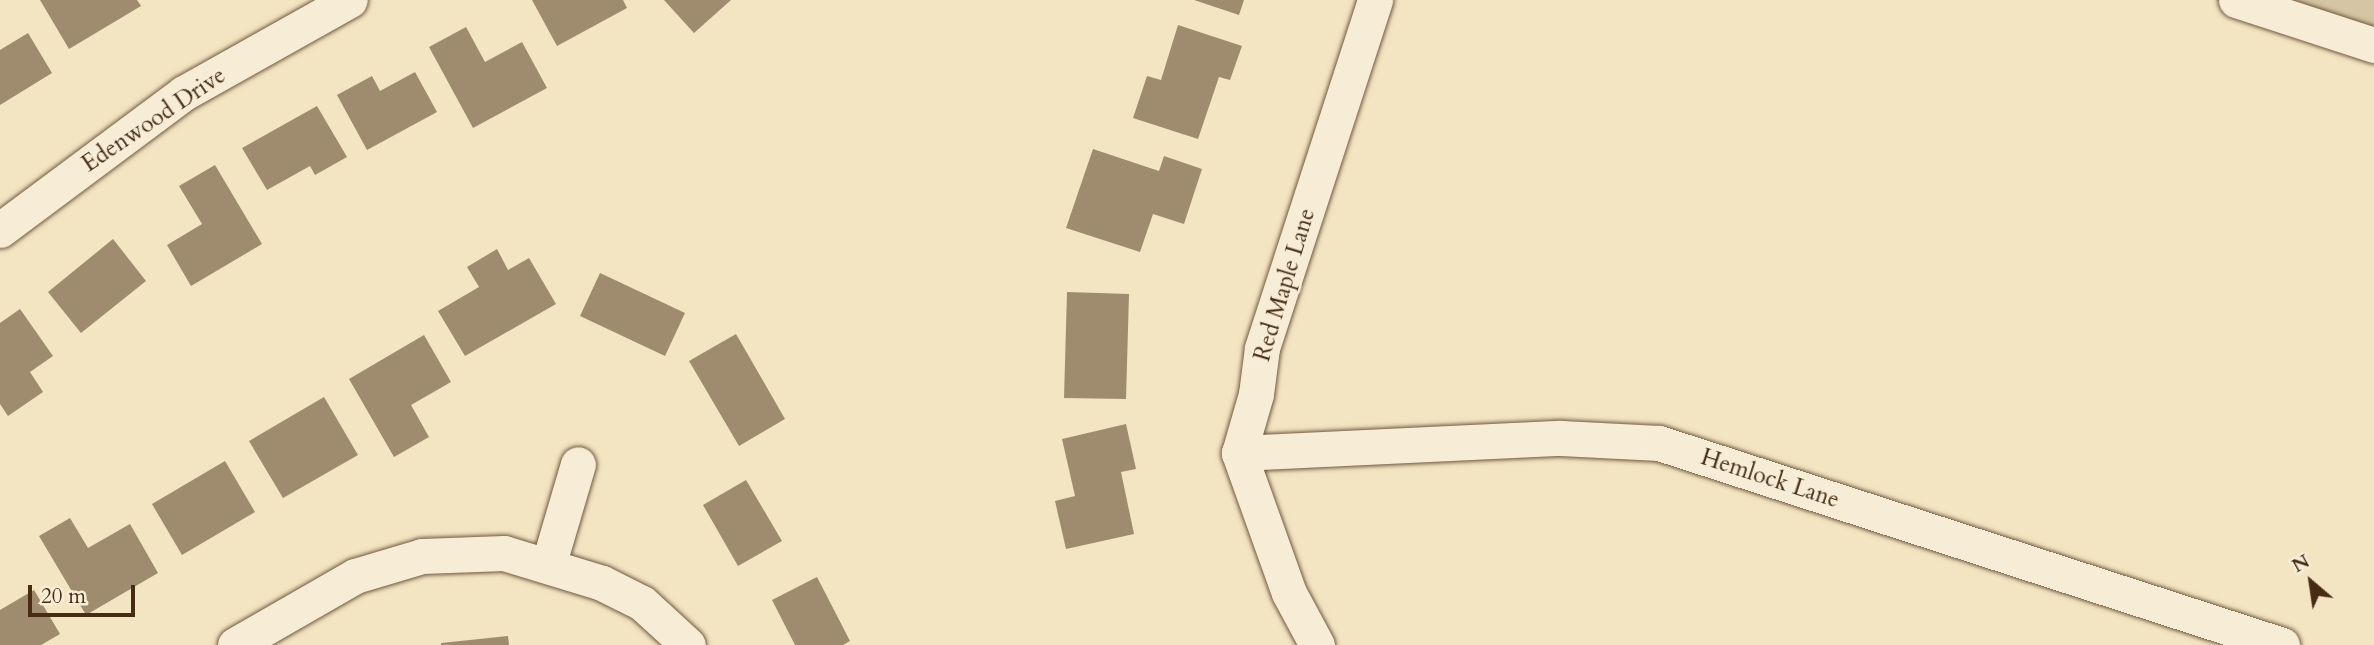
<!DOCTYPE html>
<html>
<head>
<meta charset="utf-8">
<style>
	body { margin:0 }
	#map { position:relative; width:2374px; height:645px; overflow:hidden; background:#f3e4c2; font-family:Cardo,serif }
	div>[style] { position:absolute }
	.green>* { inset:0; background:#d5c5a4 }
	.building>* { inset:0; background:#9f8c6e }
	.roads { filter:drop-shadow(0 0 2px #705a3f) drop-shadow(0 0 2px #705a3f) }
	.minor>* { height:35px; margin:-17.5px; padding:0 17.5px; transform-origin:17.5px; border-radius:17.5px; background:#f7edd7 }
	span { translate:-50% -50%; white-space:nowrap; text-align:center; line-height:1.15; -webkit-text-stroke:5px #f7edd7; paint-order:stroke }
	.street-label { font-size:23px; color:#452c13 }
	.north { position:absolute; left:2276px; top:547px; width:70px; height:70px; -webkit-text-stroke:5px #f7edd7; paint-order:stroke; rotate:331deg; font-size:19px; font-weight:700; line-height:28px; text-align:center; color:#452c13 }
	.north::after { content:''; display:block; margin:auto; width:24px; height:32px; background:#452c13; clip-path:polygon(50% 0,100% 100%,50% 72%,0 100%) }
	.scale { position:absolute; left:28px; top:585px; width:107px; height:32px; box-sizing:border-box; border:4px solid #452c13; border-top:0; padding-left:9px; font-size:21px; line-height:24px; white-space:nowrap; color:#452c13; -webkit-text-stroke:5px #f7edd7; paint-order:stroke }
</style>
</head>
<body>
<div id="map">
	<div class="green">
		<div style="clip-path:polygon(2215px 0,2374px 0,2374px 53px)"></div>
	</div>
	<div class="building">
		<div style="clip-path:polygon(40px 0,137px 0,141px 6px,69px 49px)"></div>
		<div style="clip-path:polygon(532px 0,623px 0,627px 8px,557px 46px)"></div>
		<div style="clip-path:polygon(664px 0,731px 0,694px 33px)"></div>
		<div style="clip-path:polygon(1194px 0,1244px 0,1239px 15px)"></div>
		<div style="clip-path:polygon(1178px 25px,1242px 46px,1230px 80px,1219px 77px,1198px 139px,1133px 118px,1147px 76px,1161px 80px)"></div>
		<div style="clip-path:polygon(466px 27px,485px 62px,522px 42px,547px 88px,473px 128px,429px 47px)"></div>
		<div style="clip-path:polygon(28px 33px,52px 73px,0 105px,0 50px)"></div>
		<div style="clip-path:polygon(415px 72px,437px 112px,367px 150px,337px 95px,372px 76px,380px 91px)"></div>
		<div style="clip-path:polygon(317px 106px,347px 157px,315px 175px,310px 166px,267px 190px,242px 148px)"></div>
		<div style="clip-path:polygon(1093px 149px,1159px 171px,1164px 156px,1202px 169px,1184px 224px,1153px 214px,1140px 252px,1066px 228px)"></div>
		<div style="clip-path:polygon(215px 165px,262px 244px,191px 286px,167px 245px,202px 224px,179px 186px)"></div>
		<div style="clip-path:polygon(113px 239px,146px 281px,81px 333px,48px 292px)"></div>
		<div style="clip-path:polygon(497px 249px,508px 270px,529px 258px,556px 304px,465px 356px,438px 311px,479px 287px,467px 267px)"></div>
		<div style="clip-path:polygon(600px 273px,685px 313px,665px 356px,580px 316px)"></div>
		<div style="clip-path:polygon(1067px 292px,1129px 294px,1126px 399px,1064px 398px)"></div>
		<div style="clip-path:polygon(20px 309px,53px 356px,30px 372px,43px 392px,8px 416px,0 404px,0 323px)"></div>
		<div style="clip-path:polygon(736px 334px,785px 419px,739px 446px,689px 361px)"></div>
		<div style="clip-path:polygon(424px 335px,451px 382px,411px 405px,429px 437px,394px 457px,349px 379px)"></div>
		<div style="clip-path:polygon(324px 397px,358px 455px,283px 498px,249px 441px)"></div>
		<div style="clip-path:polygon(1126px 424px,1136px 469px,1121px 472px,1134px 534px,1066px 549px,1055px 501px,1075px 496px,1062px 439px)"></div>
		<div style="clip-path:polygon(225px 461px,255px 512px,182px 555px,152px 504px)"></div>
		<div style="clip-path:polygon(746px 480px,782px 541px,738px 566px,703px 505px)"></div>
		<div style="clip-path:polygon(70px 518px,88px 548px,130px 524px,158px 573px,86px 615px,39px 536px)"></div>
		<div style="clip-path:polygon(817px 577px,850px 641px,843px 645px,795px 645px,772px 600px)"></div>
		<div style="clip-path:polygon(34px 590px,60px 634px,41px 645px,0 645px,0 610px)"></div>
		<div style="clip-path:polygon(508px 636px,509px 645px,441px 645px,441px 643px)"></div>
	</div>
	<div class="roads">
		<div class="minor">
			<div style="left:2236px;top:0;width:145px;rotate:18.1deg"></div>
			<div style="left:0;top:230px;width:229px;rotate:-36.7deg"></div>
			<div style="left:184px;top:93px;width:190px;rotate:-29.3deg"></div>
			<div style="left:1239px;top:453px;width:322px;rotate:-2.7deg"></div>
			<div style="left:1561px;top:438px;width:98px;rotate:2.9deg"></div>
			<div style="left:1659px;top:443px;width:655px;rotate:17.96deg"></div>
			<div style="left:548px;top:566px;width:106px;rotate:-73.6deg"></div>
			<div style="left:235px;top:645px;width:138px;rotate:-29.9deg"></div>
			<div style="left:355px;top:576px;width:70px;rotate:-16.6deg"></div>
			<div style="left:422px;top:556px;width:82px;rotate:-2.1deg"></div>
			<div style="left:504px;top:553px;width:102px;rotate:17deg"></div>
			<div style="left:602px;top:583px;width:45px;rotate:26.6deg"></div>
			<div style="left:642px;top:603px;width:62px;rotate:42.4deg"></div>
			<div style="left:1317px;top:645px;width:59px;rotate:-118.3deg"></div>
			<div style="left:1289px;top:593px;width:149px;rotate:-109.7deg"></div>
			<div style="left:1239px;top:453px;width:61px;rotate:-73.9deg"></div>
			<div style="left:1256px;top:394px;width:46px;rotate:-82.6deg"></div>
			<div style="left:1262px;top:348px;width:366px;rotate:-72deg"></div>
		</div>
	</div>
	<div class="street-label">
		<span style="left:154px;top:120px;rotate:-34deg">Edenwood Drive</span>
		<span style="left:1285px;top:285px;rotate:-73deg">Red Maple Lane</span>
		<span style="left:1770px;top:479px;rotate:18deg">Hemlock Lane</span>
	</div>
	<div class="north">N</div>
	<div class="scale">20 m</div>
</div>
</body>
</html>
